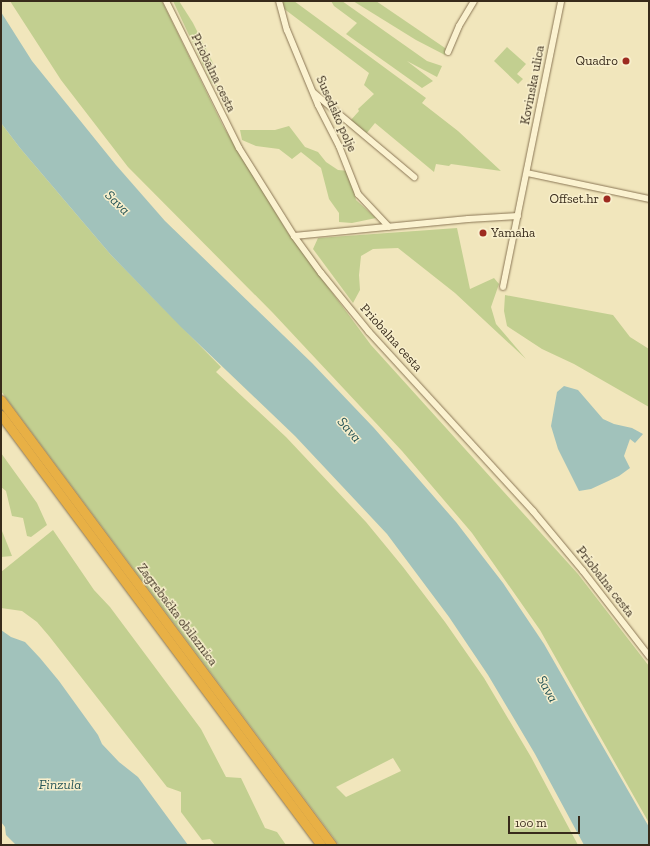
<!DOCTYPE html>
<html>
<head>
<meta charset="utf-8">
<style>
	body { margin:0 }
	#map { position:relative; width:650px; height:846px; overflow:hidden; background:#f1e6bc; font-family:"Zilla Slab",serif }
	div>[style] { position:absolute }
	.green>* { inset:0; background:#c2cf90 }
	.water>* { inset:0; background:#a1c2bb }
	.roads { filter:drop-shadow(0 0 1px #8a7655) drop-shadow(0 0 1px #8a7655) }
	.minor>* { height:6px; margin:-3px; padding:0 3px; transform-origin:3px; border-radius:3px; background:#fbf2d0 }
	.highway>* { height:9px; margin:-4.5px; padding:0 4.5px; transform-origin:4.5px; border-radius:4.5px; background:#e8b045 }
	.dots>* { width:11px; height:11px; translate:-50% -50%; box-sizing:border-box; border:2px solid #f8efcc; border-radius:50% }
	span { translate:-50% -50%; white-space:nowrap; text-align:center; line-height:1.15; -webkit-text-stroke:3px #f8efcc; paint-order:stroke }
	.poi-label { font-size:13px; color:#382b1b }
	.right { translate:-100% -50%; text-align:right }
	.left { translate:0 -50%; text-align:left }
	.street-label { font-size:13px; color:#382b1b }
	.water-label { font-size:14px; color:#285759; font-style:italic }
	.frame { position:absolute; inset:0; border:2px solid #382b1b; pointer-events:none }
	.scale { position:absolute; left:508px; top:816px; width:72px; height:18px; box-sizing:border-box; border:2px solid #382b1b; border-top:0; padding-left:5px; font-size:12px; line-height:14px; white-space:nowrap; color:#382b1b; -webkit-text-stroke:3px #f8efcc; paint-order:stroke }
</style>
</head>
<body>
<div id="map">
	<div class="green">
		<div style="clip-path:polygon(10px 1px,162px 1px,223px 126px,288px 233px,371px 345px,578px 574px,649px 666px,649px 823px,540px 630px,472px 533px,402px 451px,273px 313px,128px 167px,61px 80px)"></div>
		<div style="clip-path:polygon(173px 1px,179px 1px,193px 23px,213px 63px,217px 87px,211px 82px)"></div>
		<div style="clip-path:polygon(281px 1px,294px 1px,426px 98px,422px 103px,458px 131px,501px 171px,451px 164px,449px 166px,436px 164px,434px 172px,375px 123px,366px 134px,350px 121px,359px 111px,358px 109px,374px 94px,364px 85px,369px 73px,283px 8px)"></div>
		<div style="clip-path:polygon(331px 1px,342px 1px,427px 61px,442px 66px,437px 77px,407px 61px,433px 81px,422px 88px,346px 34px,357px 23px,334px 6px)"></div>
		<div style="clip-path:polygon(353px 1px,376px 1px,448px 50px,445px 55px,416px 40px)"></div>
		<div style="clip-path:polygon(507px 47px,526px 64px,517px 74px,523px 79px,518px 84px,494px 61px)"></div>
		<div style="clip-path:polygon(evenodd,1px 123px,20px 148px,111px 255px,221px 367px,216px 372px,286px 437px,366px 522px,403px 567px,445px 622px,484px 678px,531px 757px,578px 845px,339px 845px,1px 391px,1px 123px,393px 758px,401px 771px,346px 797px,336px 787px,393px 758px)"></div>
		<div style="clip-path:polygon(289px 126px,305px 147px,318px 152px,326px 162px,338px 170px,349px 171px,356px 200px,376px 218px,352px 223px,339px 222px,339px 213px,329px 199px,321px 168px,301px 152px,292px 159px,279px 149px,256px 146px,242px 140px,240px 130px,275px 130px)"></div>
		<div style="clip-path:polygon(457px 228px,470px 289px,494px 278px,499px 284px,491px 307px,496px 324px,526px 359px,455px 293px,398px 248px,373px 249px,361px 256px,359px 275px,360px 290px,353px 303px,313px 249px,318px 238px)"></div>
		<div style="clip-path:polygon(505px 295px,613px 315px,630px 337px,649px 349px,649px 407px,574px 364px,542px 349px,507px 326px,504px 311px)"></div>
		<div style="clip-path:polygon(1px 453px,37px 503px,47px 525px,31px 537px,27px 536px,23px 518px,12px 516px,6px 491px,1px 487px)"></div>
		<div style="clip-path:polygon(53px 530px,94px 590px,110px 607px,201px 729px,226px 777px,241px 778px,265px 828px,277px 832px,286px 845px,215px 845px,210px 839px,202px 840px,181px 812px,181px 792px,167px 787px,49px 636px,37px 622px,22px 611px,1px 608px,1px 572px)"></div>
		<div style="clip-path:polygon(1px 531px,2px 531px,12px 556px,1px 557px)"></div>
	</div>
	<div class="water">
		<div style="clip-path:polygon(1px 12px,32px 61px,116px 165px,165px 221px,312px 363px,374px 428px,456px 522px,503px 583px,544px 644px,649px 827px,649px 845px,584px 845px,535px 754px,488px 675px,449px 617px,387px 534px,295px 436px,181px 327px,111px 255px,20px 148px,1px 123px)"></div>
		<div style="clip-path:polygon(564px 386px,578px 390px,603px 419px,614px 424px,632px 428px,643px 434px,635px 443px,630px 439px,624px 456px,630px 468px,619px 476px,591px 489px,579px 491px,558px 449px,551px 426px,557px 392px)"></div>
		<div style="clip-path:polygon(1px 630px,11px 637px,25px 642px,40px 658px,59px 681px,98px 735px,102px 744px,119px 762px,138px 777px,188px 845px,16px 845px,6px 835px,5px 827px,1px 822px)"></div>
	</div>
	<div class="roads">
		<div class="minor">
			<div style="left:166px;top:1px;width:164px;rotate:63.6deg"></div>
			<div style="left:239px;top:148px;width:104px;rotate:58deg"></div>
			<div style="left:294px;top:236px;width:46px;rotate:53.9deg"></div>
			<div style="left:321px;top:273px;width:76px;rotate:50.9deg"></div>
			<div style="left:369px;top:332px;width:243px;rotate:47.5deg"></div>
			<div style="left:533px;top:511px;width:78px;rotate:50.2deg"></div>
			<div style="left:583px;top:571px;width:108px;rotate:52.2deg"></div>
			<div style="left:279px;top:1px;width:30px;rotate:75deg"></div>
			<div style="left:287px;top:30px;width:81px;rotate:67.5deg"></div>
			<div style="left:318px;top:105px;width:46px;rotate:62.9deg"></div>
			<div style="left:339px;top:146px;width:52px;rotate:68.4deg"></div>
			<div style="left:358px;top:194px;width:45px;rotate:46.8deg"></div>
			<div style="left:448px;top:52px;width:28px;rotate:-67deg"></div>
			<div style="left:459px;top:26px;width:29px;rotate:-59deg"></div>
			<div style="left:314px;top:93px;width:131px;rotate:40deg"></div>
			<div style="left:527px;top:173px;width:125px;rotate:12deg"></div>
			<div style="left:294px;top:236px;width:175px;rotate:-5.6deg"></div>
			<div style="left:468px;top:219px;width:50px;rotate:-3.4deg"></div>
			<div style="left:503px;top:287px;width:292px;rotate:-78.5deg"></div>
		</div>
		<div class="highway">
			<div style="left:1px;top:400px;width:555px;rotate:53.36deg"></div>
			<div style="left:1px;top:415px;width:536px;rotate:53.34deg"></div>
		</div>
	</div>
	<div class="dots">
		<div style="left:626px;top:61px;background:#9d2b20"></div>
		<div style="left:607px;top:199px;background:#9d2b20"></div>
		<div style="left:483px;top:233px;background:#9d2b20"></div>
	</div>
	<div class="poi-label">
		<span class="right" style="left:618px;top:61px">Quadro</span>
		<span class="right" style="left:599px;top:199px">Offset.hr</span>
		<span class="left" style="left:491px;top:233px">Yamaha</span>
	</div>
	<div class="street-label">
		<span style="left:213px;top:73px;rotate:64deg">Priobalna cesta</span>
		<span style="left:533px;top:85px;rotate:-79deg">Kovinska ulica</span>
		<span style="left:336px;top:114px;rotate:66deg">Susedsko polje</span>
		<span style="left:391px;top:338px;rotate:48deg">Priobalna cesta</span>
		<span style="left:605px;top:582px;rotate:52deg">Priobalna cesta</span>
		<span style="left:177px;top:615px;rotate:53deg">Zagrebačka obilaznica</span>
	</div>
	<div class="water-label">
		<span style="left:117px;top:203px;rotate:44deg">Sava</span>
		<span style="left:349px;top:430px;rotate:49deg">Sava</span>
		<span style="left:547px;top:689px;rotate:61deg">Sava</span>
		<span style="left:60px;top:785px">Finzula</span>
	</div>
	<div class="frame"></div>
	<div class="scale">100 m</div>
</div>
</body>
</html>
